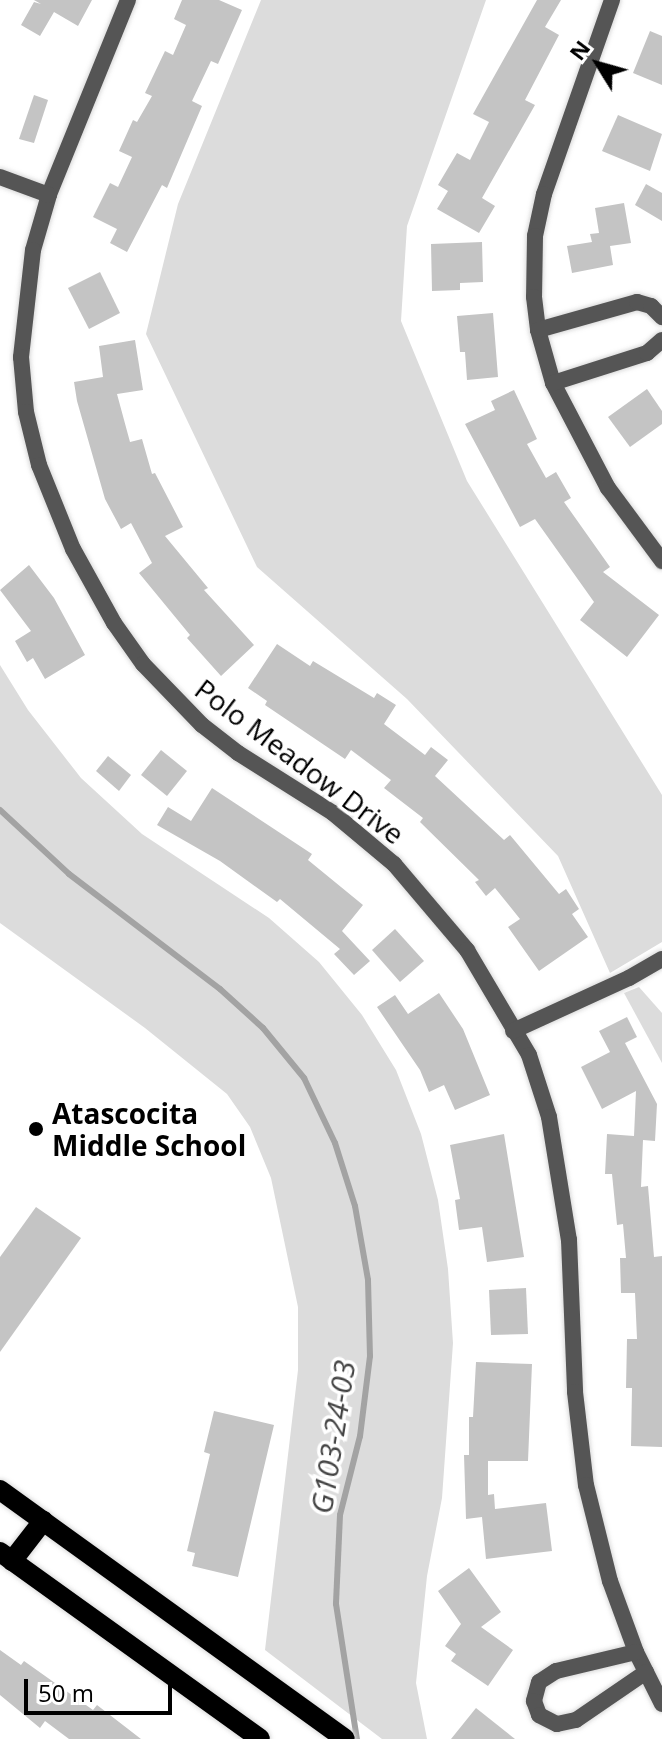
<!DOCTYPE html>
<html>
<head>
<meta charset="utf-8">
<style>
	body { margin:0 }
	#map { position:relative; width:662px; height:1739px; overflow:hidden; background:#fff; font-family:"Open Sans",sans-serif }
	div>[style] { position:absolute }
	.green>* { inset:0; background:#dcdcdc }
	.stream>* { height:6px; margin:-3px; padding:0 3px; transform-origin:3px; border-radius:3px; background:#a3a3a3 }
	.building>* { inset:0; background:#c4c4c4 }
	.roads { filter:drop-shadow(0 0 2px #dbdbdb) drop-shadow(0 0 2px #dbdbdb) }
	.minor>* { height:16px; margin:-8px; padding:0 8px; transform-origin:8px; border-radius:8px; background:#555 }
	.primary>* { height:20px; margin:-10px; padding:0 10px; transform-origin:10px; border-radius:10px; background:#000 }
	.dots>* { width:22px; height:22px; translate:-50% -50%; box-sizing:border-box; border:4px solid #fff; border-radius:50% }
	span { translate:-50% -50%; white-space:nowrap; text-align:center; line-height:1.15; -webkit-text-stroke:7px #fff; paint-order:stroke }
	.street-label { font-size:28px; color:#000 }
	.poi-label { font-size:28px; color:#000; font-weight:700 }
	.left { translate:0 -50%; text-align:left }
	.water-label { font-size:30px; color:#444; font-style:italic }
	.north { position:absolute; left:558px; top:24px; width:80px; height:80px; -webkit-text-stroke:6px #fff; paint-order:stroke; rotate:307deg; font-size:22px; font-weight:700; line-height:32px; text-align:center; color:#000 }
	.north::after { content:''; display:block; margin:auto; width:28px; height:36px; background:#000; clip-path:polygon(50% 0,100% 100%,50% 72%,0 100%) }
	.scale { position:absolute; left:24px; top:1679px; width:148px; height:36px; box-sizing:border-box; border:4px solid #000; border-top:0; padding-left:10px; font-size:24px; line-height:28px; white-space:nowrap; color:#000; -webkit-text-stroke:6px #fff; paint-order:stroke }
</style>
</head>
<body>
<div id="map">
	<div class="green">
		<div style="clip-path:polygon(261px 0,486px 0,407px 226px,401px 321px,467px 481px,662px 795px,662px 942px,610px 973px,558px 856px,407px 699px,257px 567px,146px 334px,178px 204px)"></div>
		<div style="clip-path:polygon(0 665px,28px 710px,81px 778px,142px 834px,269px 918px,319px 962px,362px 1015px,396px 1070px,421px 1134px,438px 1200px,448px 1269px,453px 1343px,442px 1498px,427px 1576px,416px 1683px,427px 1739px,382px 1739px,265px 1650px,298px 1370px,298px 1307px,271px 1178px,250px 1127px,227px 1094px,145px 1028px,0 923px)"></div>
		<div style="clip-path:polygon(639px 987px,662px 1013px,662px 1063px,624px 993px)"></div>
	</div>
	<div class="stream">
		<div style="left:0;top:810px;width:94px;rotate:42.8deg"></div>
		<div style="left:69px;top:874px;width:190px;rotate:37.3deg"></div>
		<div style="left:220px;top:989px;width:58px;rotate:42.2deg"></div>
		<div style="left:263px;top:1028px;width:65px;rotate:50.6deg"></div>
		<div style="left:304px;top:1078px;width:72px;rotate:64.5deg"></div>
		<div style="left:335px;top:1143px;width:66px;rotate:72.4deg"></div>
		<div style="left:355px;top:1206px;width:75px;rotate:80deg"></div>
		<div style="left:368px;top:1280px;width:76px;rotate:88.5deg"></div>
		<div style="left:370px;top:1356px;width:81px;rotate:97.1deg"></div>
		<div style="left:360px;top:1436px;width:81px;rotate:104.2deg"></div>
		<div style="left:340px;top:1515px;width:89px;rotate:92.6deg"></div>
		<div style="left:336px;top:1604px;width:137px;rotate:81.2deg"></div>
	</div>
	<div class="building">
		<div style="clip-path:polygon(34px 0,92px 0,78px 26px,54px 12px,40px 36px,21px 25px,34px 2px,41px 4px)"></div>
		<div style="clip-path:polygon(182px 0,219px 0,242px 10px,218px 64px,211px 61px,192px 101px,202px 106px,167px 188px,162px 185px,127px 252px,110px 243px,117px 229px,93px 217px,110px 183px,118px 187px,132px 157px,119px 151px,133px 120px,137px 122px,152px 96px,145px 93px,165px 51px,173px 55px,186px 25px,174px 19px)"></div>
		<div style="clip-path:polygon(537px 0,561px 0,545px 27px,559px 35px,525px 100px,535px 105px,482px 198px,495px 206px,479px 233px,437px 209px,448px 191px,438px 185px,457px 153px,470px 160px,489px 122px,473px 114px)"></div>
		<div style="clip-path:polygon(650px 31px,662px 36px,662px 85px,633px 73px)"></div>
		<div style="clip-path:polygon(34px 95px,48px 100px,34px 143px,19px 139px)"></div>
		<div style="clip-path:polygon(618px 115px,662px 134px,650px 171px,602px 151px)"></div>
		<div style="clip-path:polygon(646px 184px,662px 193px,662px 221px,635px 205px)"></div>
		<div style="clip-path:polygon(624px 203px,631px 243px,610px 246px,613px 265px,572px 273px,567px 246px,592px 242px,590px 234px,599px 233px,595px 208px)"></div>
		<div style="clip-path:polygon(482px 242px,483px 282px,460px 283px,460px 290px,432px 291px,431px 244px)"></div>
		<div style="clip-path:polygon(100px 272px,120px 313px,89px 329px,68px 288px)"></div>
		<div style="clip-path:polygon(493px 313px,498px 377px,467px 380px,465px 352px,460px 352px,457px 316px)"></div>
		<div style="clip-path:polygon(135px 340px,143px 390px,117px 394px,130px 442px,142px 439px,152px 474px,155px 473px,183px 527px,165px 536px,208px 588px,204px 590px,254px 645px,221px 676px,187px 638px,190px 635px,139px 573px,152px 563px,131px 523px,121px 529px,105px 499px,77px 401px,74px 382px,103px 377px,99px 346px)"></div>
		<div style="clip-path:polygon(647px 389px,662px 411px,662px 424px,630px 447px,608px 417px)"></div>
		<div style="clip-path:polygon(514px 390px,537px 439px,527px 444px,546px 478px,556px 472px,571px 498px,564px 502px,610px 567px,603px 572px,659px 615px,627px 657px,580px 620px,594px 602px,535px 519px,520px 527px,465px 424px,495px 410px,491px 401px)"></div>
		<div style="clip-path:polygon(29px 565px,54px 598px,85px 655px,45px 679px,33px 658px,27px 662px,15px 641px,31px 631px,0 590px)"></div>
		<div style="clip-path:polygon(277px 644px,310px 666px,313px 661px,374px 698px,377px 693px,396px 705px,384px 724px,425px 755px,431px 747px,448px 760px,435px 776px,504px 840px,510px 835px,559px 894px,566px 889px,579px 909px,572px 914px,588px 937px,539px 971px,508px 927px,520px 919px,495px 888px,486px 896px,475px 882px,479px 880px,420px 822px,423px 818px,384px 788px,391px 780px,351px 750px,345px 759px,265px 705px,267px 701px,248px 688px)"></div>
		<div style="clip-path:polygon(161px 750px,187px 771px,167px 796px,141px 775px)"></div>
		<div style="clip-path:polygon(108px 756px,131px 775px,119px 791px,96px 771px)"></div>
		<div style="clip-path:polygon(212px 788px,312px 854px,308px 860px,363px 905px,342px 931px,370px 961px,354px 975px,334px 954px,340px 949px,280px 899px,277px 902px,220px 861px,157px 825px,168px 807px,191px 821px)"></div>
		<div style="clip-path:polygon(395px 929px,424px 961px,400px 982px,372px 950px)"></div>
		<div style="clip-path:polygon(439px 993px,463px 1029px,490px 1095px,455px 1110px,444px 1085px,429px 1092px,420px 1070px,377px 1007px,395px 995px,408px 1014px)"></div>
		<div style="clip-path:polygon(627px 1017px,637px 1037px,625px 1043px,657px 1104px,655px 1141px,643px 1140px,641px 1187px,648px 1186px,654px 1257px,662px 1256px,662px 1447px,631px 1446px,632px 1388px,626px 1388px,627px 1339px,637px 1339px,635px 1293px,621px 1293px,620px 1258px,626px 1258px,623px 1224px,617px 1225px,612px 1174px,605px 1174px,607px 1134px,634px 1136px,636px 1091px,602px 1109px,581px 1067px,610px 1052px,599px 1031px)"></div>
		<div style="clip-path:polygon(504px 1134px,524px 1257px,487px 1262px,482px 1227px,459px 1230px,455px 1200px,460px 1199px,450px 1145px)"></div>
		<div style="clip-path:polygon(36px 1207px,81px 1238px,0 1352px,0 1257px)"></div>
		<div style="clip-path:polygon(526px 1288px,528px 1334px,491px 1335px,489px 1290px)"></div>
		<div style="clip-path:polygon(476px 1362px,532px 1364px,528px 1461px,488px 1461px,488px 1495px,494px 1494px,495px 1509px,546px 1503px,552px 1551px,486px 1559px,482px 1517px,466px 1519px,464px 1455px,469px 1455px,469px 1417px,473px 1417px)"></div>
		<div style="clip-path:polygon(214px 1411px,274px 1425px,238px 1577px,192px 1566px,195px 1553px,187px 1551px,210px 1454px,204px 1452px)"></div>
		<div style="clip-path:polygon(469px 1568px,501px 1612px,481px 1627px,513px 1650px,488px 1686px,451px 1661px,456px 1654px,445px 1646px,461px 1624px,438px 1591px)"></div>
		<div style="clip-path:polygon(0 1650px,21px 1665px,24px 1661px,93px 1710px,97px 1705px,141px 1739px,69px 1739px,45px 1721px,40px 1728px,0 1695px)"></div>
		<div style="clip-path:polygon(476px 1708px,515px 1739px,451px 1739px)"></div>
	</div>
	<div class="roads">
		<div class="minor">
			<div style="left:128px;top:0;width:210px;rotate:112.1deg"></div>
			<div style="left:49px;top:195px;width:57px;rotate:106.2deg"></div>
			<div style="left:33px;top:250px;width:108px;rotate:96.4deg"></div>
			<div style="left:21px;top:357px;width:55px;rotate:84.8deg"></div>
			<div style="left:26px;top:412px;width:55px;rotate:76.2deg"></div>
			<div style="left:39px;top:465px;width:91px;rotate:68deg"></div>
			<div style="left:73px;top:549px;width:85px;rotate:61deg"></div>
			<div style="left:114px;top:623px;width:50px;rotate:54.7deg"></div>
			<div style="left:143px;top:664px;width:85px;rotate:46deg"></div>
			<div style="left:202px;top:725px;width:46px;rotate:37.9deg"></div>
			<div style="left:238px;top:753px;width:112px;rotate:32.3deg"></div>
			<div style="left:333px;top:813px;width:80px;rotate:39.9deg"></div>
			<div style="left:394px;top:864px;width:113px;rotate:49.7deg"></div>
			<div style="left:467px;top:950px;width:122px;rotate:59.4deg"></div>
			<div style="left:529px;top:1055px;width:65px;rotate:72.1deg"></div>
			<div style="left:549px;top:1117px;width:125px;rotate:80.8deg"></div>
			<div style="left:569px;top:1240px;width:152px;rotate:87.7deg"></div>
			<div style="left:575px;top:1392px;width:94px;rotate:83.3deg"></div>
			<div style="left:586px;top:1485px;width:99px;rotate:76deg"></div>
			<div style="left:610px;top:1581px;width:76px;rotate:69.9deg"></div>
			<div style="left:636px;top:1652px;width:58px;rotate:63.4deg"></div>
			<div style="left:612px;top:0;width:206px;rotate:109.3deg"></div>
			<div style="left:544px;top:194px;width:43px;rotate:102.1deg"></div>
			<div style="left:535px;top:236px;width:61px;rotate:90.9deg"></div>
			<div style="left:534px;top:297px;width:33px;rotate:83deg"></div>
			<div style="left:538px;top:330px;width:55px;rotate:74.2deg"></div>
			<div style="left:553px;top:383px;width:119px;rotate:62.4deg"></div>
			<div style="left:608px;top:488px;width:91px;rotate:53.5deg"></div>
			<div style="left:0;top:177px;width:52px;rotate:20.2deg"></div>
			<div style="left:538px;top:330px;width:103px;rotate:-15.8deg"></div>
			<div style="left:637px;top:302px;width:15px;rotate:16deg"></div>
			<div style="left:651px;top:306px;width:16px;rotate:45deg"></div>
			<div style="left:553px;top:383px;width:99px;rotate:-17.7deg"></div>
			<div style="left:647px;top:353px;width:20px;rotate:-41deg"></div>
			<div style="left:513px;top:1031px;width:128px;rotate:-24.6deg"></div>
			<div style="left:629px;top:978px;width:38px;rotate:-30deg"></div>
			<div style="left:636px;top:1652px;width:82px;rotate:166.6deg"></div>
			<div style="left:556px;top:1671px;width:20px;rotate:147deg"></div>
			<div style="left:539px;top:1682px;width:20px;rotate:105deg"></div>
			<div style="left:534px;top:1701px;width:15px;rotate:70deg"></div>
			<div style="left:539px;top:1715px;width:20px;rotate:27deg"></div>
			<div style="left:557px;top:1724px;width:19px;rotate:-12deg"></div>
			<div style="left:576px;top:1720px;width:85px;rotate:-34.4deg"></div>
		</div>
		<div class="primary">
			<div style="left:0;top:1490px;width:425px;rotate:35.8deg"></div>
			<div style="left:0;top:1552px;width:320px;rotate:35.7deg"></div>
			<div style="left:12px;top:1561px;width:51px;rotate:-52.2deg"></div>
		</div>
	</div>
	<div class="dots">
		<div style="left:36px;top:1129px;background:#000"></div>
	</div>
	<div class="street-label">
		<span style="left:300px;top:761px;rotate:37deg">Polo Meadow Drive</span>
	</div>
	<div class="poi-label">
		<span class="left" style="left:52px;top:1129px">Atascocita<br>Middle School</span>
	</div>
	<div class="water-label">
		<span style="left:333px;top:1437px;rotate:-81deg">G103-24-03</span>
	</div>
	<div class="north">N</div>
	<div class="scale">50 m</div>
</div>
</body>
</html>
